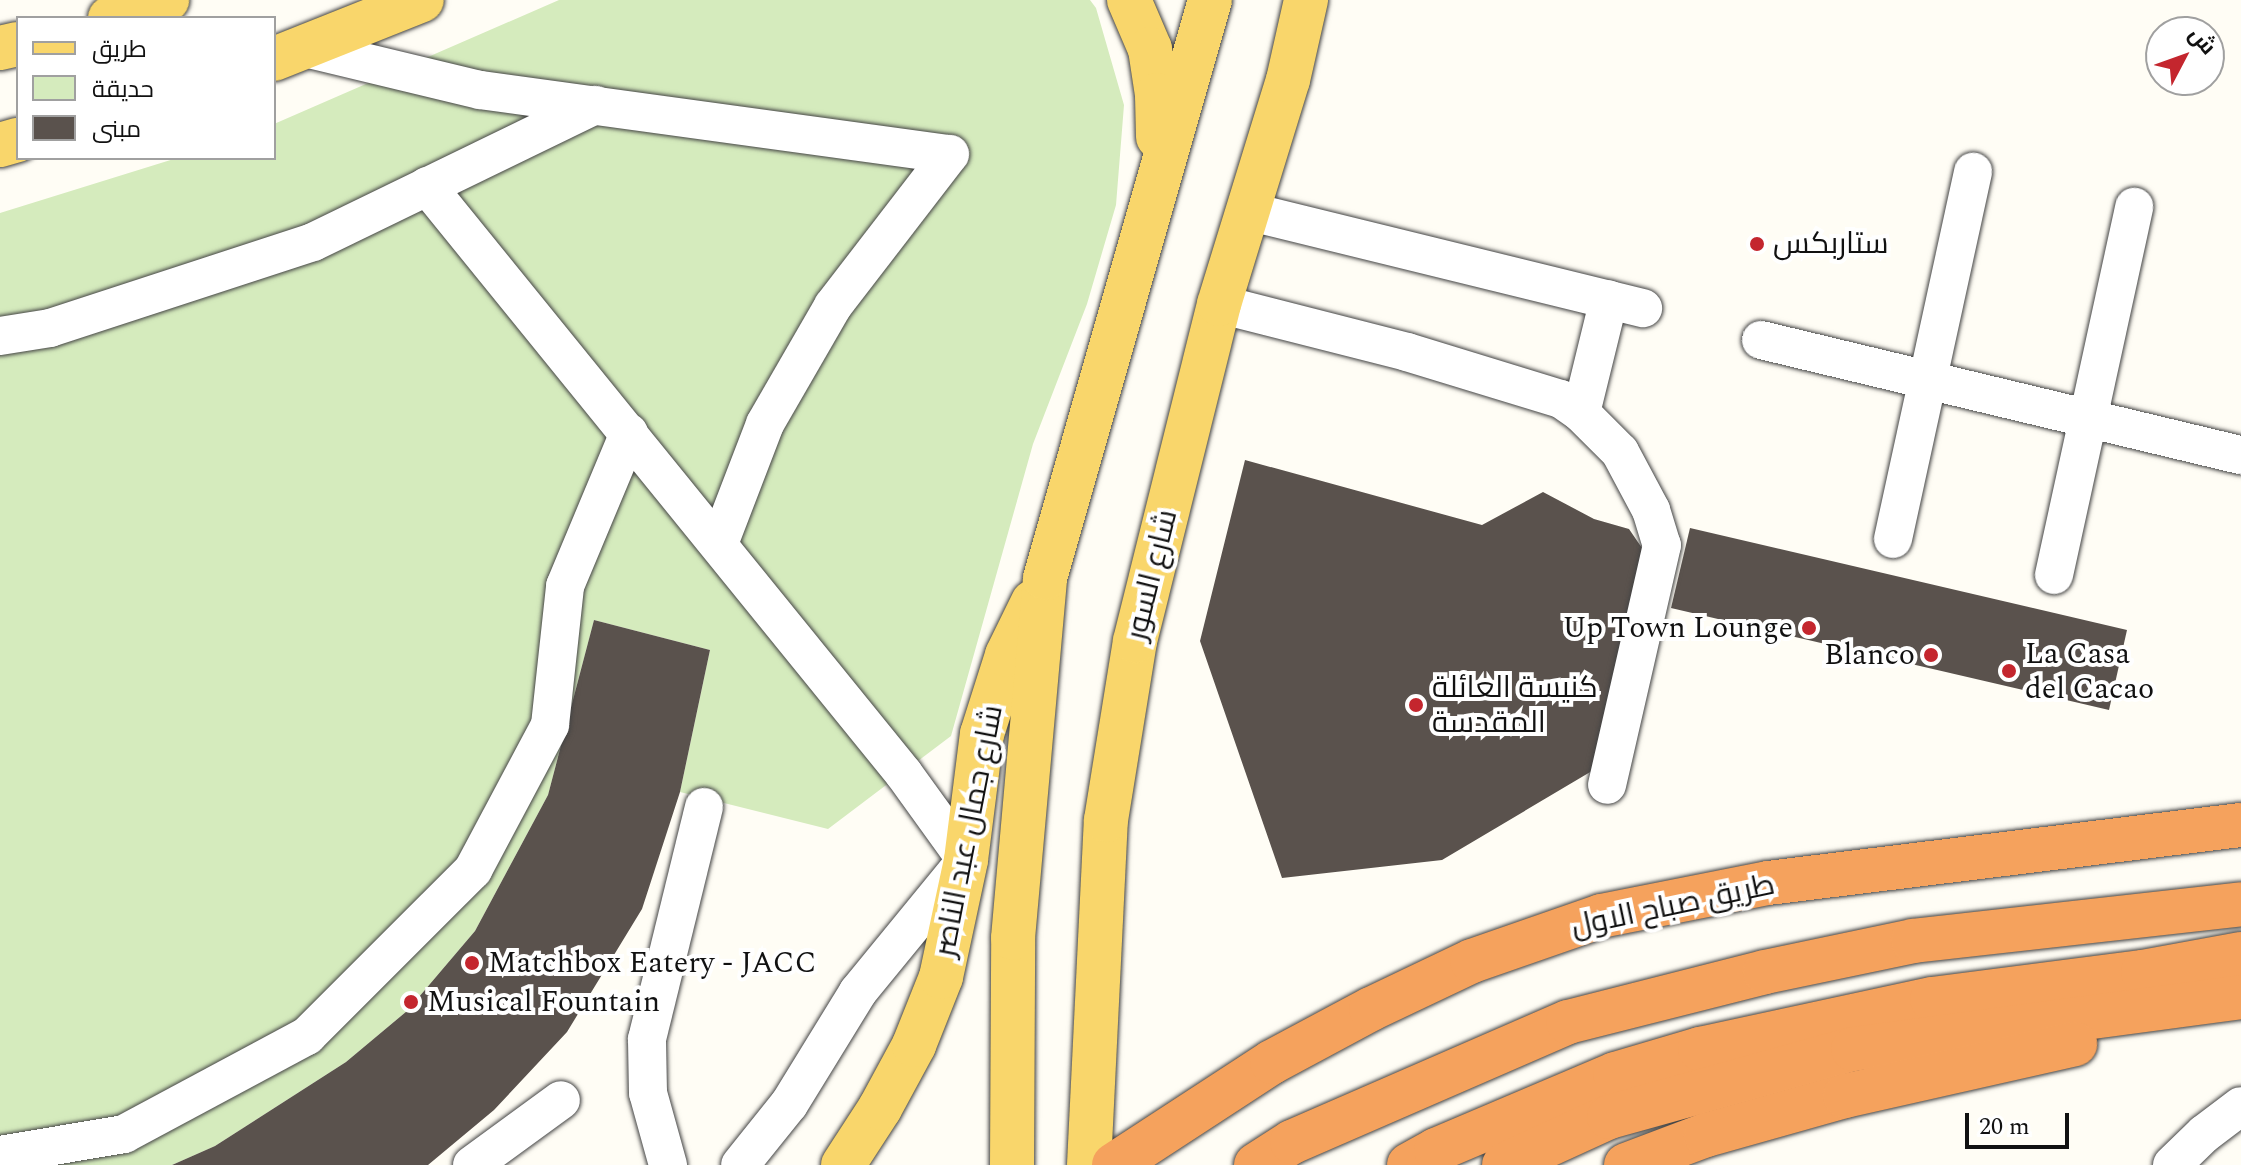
<!DOCTYPE html>
<html>
<head>
<meta charset="utf-8">
<style>
	body { margin:0 }
	#map { position:relative; width:2241px; height:1165px; overflow:hidden; background:#fffdf5; font-family:Spectral,Cairo,serif }
	div>[style] { position:absolute }
	.green>* { inset:0; background:#d5ebbd }
	.building>* { inset:0; background:#5a524d }
	.roads { filter:drop-shadow(0 0 2px #444) drop-shadow(0 0 2px #444) }
	.minor>* { height:38px; margin:-19px; padding:0 19px; transform-origin:19px; border-radius:19px; background:#fff }
	.major>* { height:44px; margin:-22px; padding:0 22px; transform-origin:22px; border-radius:22px; background:#f9d66b }
	.highway>* { height:44px; margin:-22px; padding:0 22px; transform-origin:22px; border-radius:22px; background:#f5a25d }
	.dots>* { width:22px; height:22px; translate:-50% -50%; box-sizing:border-box; border:4px solid #fff; border-radius:50% }
	span { translate:-50% -50%; white-space:nowrap; text-align:center; line-height:1.15; -webkit-text-stroke:8px #fff; paint-order:stroke }
	.poi-label { font-size:30px; color:#111 }
	.left { translate:0 -50%; text-align:left }
	.right { translate:-100% -50%; text-align:right }
	.street-label { font-size:30px; color:#111 }
	.legend { position:absolute; left:16px; top:16px; width:260px; height:144px; box-sizing:border-box; background:#fff; border:2px solid #a0a0a0; margin:0; padding:10px 14px; list-style:none; font-size:24px; color:#111 }
	.legend li { display:flex; align-items:center; gap:16px; height:40px }
	.legend b { width:40px; border:2px solid #a0a0a0 }
	.north { position:absolute; left:2145px; top:16px; width:80px; height:80px; box-sizing:border-box; background:#fff; border:2px solid #a0a0a0; border-radius:50%; rotate:49deg; font-size:22px; font-weight:700; line-height:32px; text-align:center; color:#111 }
	.north::after { content:''; display:block; margin:auto; width:28px; height:36px; background:#c4262e; clip-path:polygon(50% 0,100% 100%,50% 72%,0 100%) }
	.scale { position:absolute; left:1965px; top:1113px; width:104px; height:36px; box-sizing:border-box; border:4px solid #111; border-top:0; padding-left:10px; font-size:24px; line-height:28px; white-space:nowrap; color:#111; -webkit-text-stroke:6px #fff; paint-order:stroke }
</style>
</head>
<body>
<div id="map">
	<div class="green">
		<div style="clip-path:polygon(559px 0,1090px 0,1096px 8px,1124px 105px,1116px 205px,1087px 304px,1033px 444px,951px 736px,828px 829px,680px 792px,710px 650px,594px 620px,548px 795px,475px 931px,407px 1011px,346px 1062px,215px 1146px,172px 1165px,0 1165px,0 213px,177px 158px,274px 158px,274px 124px)"></div>
	</div>
	<div class="building">
		<div style="clip-path:polygon(1245px 460px,1482px 525px,1543px 492px,1594px 519px,1629px 529px,1642px 548px,1597px 768px,1442px 860px,1282px 878px,1200px 641px)"></div>
		<div style="clip-path:polygon(1690px 528px,2127px 630px,2109px 710px,1671px 608px)"></div>
		<div style="clip-path:polygon(594px 620px,710px 650px,680px 792px,642px 909px,567px 1032px,494px 1110px,428px 1165px,172px 1165px,215px 1146px,346px 1062px,407px 1011px,475px 931px,548px 795px)"></div>
	</div>
	<div class="roads">
		<div class="minor">
			<div style="left:305px;top:48px;width:180px;rotate:13.5deg"></div>
			<div style="left:480px;top:90px;width:474px;rotate:7.8deg"></div>
			<div style="left:950px;top:154px;width:192px;rotate:127.6deg"></div>
			<div style="left:833px;top:306px;width:136px;rotate:120deg"></div>
			<div style="left:765px;top:424px;width:129px;rotate:111deg"></div>
			<div style="left:427px;top:186px;width:757px;rotate:50.95deg"></div>
			<div style="left:904px;top:774px;width:106px;rotate:54.2deg"></div>
			<div style="left:966px;top:860px;width:171px;rotate:129.3deg"></div>
			<div style="left:858px;top:992px;width:132px;rotate:121.6deg"></div>
			<div style="left:789px;top:1104px;width:78px;rotate:128.8deg"></div>
			<div style="left:1247px;top:211px;width:408px;rotate:13.8deg"></div>
			<div style="left:1219px;top:304px;width:194px;rotate:14.3deg"></div>
			<div style="left:1407px;top:352px;width:161px;rotate:17deg"></div>
			<div style="left:1561px;top:399px;width:24px;rotate:35deg"></div>
			<div style="left:1581px;top:413px;width:55px;rotate:45deg"></div>
			<div style="left:1620px;top:452px;width:66px;rotate:61.9deg"></div>
			<div style="left:1651px;top:510px;width:37px;rotate:73deg"></div>
			<div style="left:1662px;top:545px;width:246px;rotate:102.9deg"></div>
			<div style="left:0;top:336px;width:51px;rotate:-9.1deg"></div>
			<div style="left:50px;top:328px;width:277px;rotate:-18.1deg"></div>
			<div style="left:313px;top:242px;width:314px;rotate:-25.9deg"></div>
			<div style="left:1761px;top:340px;width:494px;rotate:13.5deg"></div>
			<div style="left:1581px;top:413px;width:117px;rotate:-76.2deg"></div>
			<div style="left:1893px;top:539px;width:376px;rotate:-77.7deg"></div>
			<div style="left:2054px;top:575px;width:377px;rotate:-77.7deg"></div>
			<div style="left:0;top:1155px;width:126px;rotate:-9.6deg"></div>
			<div style="left:124px;top:1134px;width:208px;rotate:-28.2deg"></div>
			<div style="left:307px;top:1036px;width:235px;rotate:-45deg"></div>
			<div style="left:473px;top:870px;width:164px;rotate:-62deg"></div>
			<div style="left:550px;top:725px;width:140px;rotate:-83.8deg"></div>
			<div style="left:565px;top:586px;width:166px;rotate:-67.3deg"></div>
			<div style="left:472px;top:1165px;width:110px;rotate:-36.1deg"></div>
			<div style="left:668px;top:1165px;width:75px;rotate:-105.5deg"></div>
			<div style="left:648px;top:1093px;width:54px;rotate:-91.1deg"></div>
			<div style="left:647px;top:1039px;width:239px;rotate:-76.2deg"></div>
			<div style="left:2172px;top:1165px;width:45px;rotate:-44.1deg"></div>
			<div style="left:2204px;top:1134px;width:46px;rotate:-37.1deg"></div>
		</div>
		<div class="major">
			<div style="left:1129px;top:0;width:53px;rotate:66.8deg"></div>
			<div style="left:1150px;top:49px;width:47px;rotate:81.3deg"></div>
			<div style="left:1157px;top:95px;width:42px;rotate:88.6deg"></div>
			<div style="left:110px;top:18px;width:60px;rotate:-17.5deg"></div>
			<div style="left:0;top:48px;width:18px;rotate:-13deg"></div>
			<div style="left:274px;top:59px;width:159px;rotate:-21.7deg"></div>
			<div style="left:0;top:145px;width:19px;rotate:-16deg"></div>
			<div style="left:843px;top:1165px;width:68px;rotate:-57deg"></div>
			<div style="left:880px;top:1108px;width:72px;rotate:-61.6deg"></div>
			<div style="left:914px;top:1045px;width:73px;rotate:-68.3deg"></div>
			<div style="left:941px;top:977px;width:120px;rotate:-77.9deg"></div>
			<div style="left:966px;top:860px;width:127px;rotate:-82.8deg"></div>
			<div style="left:982px;top:734px;width:83px;rotate:-72.4deg"></div>
			<div style="left:1007px;top:655px;width:59px;rotate:-63.9deg"></div>
			<div style="left:1012px;top:1165px;width:227px;rotate:-89.7deg"></div>
			<div style="left:1013px;top:938px;width:361px;rotate:-84.9deg"></div>
			<div style="left:1045px;top:578px;width:601px;rotate:-74.07deg"></div>
			<div style="left:1089px;top:1165px;width:345px;rotate:-87.2deg"></div>
			<div style="left:1106px;top:820px;width:181px;rotate:-80.8deg"></div>
			<div style="left:1135px;top:641px;width:347px;rotate:-76deg"></div>
			<div style="left:1219px;top:304px;width:234px;rotate:-72.9deg"></div>
			<div style="left:1288px;top:80px;width:82px;rotate:-77.3deg"></div>
		</div>
		<div class="highway">
			<div style="left:1114px;top:1165px;width:189px;rotate:-33.1deg"></div>
			<div style="left:1272px;top:1062px;width:112px;rotate:-28.2deg"></div>
			<div style="left:1371px;top:1009px;width:112px;rotate:-25.4deg"></div>
			<div style="left:1472px;top:961px;width:137px;rotate:-19.2deg"></div>
			<div style="left:1601px;top:916px;width:170px;rotate:-11.2deg"></div>
			<div style="left:1768px;top:883px;width:477px;rotate:-7deg"></div>
			<div style="left:1256px;top:1165px;width:43px;rotate:-32.6deg"></div>
			<div style="left:1292px;top:1142px;width:301px;rotate:-23.5deg"></div>
			<div style="left:1568px;top:1022px;width:203px;rotate:-14.2deg"></div>
			<div style="left:1765px;top:972px;width:151px;rotate:-11.8deg"></div>
			<div style="left:1913px;top:941px;width:330px;rotate:-6.4deg"></div>
			<div style="left:1409px;top:1165px;width:31px;rotate:-29deg"></div>
			<div style="left:1436px;top:1150px;width:194px;rotate:-23deg"></div>
			<div style="left:1615px;top:1074px;width:89px;rotate:-16.4deg"></div>
			<div style="left:1700px;top:1049px;width:237px;rotate:-12.2deg"></div>
			<div style="left:1932px;top:999px;width:213px;rotate:-7.3deg"></div>
			<div style="left:2143px;top:972px;width:100px;rotate:-10.4deg"></div>
			<div style="left:1504px;top:1165px;width:115px;rotate:-24.6deg"></div>
			<div style="left:1609px;top:1117px;width:253px;rotate:-15.6deg"></div>
			<div style="left:1853px;top:1049px;width:391px;rotate:-7.6deg"></div>
			<div style="left:1626px;top:1165px;width:85px;rotate:-20.6deg"></div>
			<div style="left:1706px;top:1135px;width:144px;rotate:-15.7deg"></div>
			<div style="left:1845px;top:1096px;width:236px;rotate:-12.7deg"></div>
		</div>
	</div>
	<div class="dots">
		<div style="left:1757px;top:244px;background:#c4262e"></div>
		<div style="left:1809px;top:628px;background:#c4262e"></div>
		<div style="left:1931px;top:655px;background:#c4262e"></div>
		<div style="left:2009px;top:671px;background:#c4262e"></div>
		<div style="left:1416px;top:705px;background:#c4262e"></div>
		<div style="left:472px;top:963px;background:#c4262e"></div>
		<div style="left:411px;top:1002px;background:#c4262e"></div>
	</div>
	<div class="poi-label">
		<span class="left" style="left:1773px;top:244px">ستاربكس</span>
		<span class="right" style="left:1793px;top:628px">Up Town Lounge</span>
		<span class="left" style="left:2025px;top:671px">La Casa<br>del Cacao</span>
		<span class="right" style="left:1915px;top:655px">Blanco</span>
		<span class="left" style="left:1432px;top:705px">كنيسة العائلة<br>المقدسة</span>
		<span class="left" style="left:488px;top:963px">Matchbox Eatery - JACC</span>
		<span class="left" style="left:427px;top:1002px">Musical Fountain</span>
	</div>
	<div class="street-label">
		<span style="left:1152px;top:575px;rotate:-76deg">شارع السور</span>
		<span style="left:969px;top:831px;rotate:-79deg">شارع جمال عبد الناصر</span>
		<span style="left:1673px;top:906px;rotate:-12deg">طريق صباح الاول</span>
	</div>
	<ul class="legend">
	<li><b style="height:10px;background:#f9d66b"></b>طريق</li>
	<li><b style="height:22px;background:#d5ebbd"></b>حديقة</li>
	<li><b style="height:22px;background:#5a524d"></b>مبنى</li>
	</ul>
	<div class="north">ش</div>
	<div class="scale">20 m</div>
</div>
</body>
</html>
